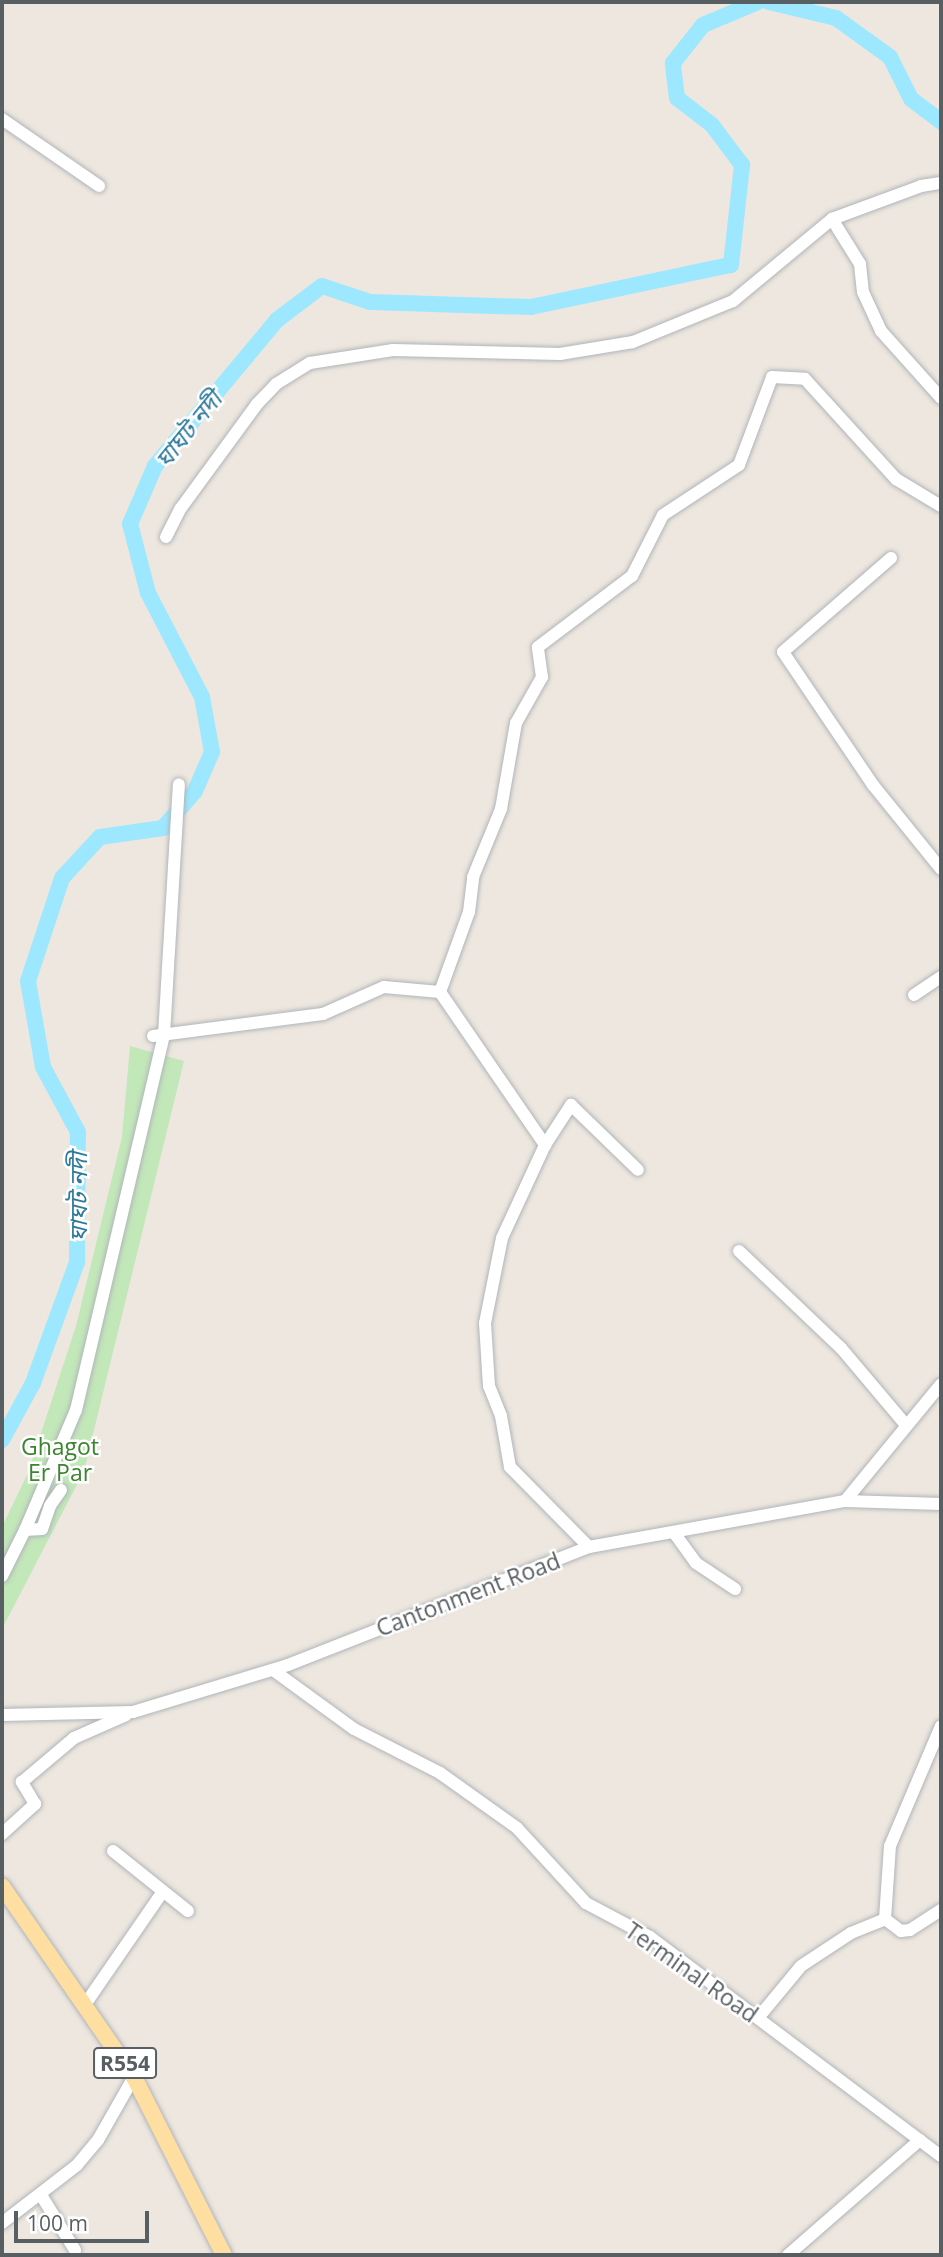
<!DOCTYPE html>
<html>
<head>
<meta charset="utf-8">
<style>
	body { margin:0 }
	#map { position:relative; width:943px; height:2257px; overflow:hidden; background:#ede7df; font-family:"Open Sans","Noto Sans Bengali",sans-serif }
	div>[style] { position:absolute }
	.green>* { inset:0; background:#c2e7b9 }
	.river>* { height:16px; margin:-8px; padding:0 8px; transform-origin:8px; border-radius:8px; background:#9de8ff }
	.roads { filter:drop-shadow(0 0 2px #b1b5b9) drop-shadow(0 0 2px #b1b5b9) }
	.minor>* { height:12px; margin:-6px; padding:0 6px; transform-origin:6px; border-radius:6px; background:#fff }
	.major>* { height:16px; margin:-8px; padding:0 8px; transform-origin:8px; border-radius:8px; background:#ffdea2 }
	span { translate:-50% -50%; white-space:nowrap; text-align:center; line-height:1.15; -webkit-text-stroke:5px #fff; paint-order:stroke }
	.shield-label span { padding:2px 5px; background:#fff; border:2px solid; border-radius:5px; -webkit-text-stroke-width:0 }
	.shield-label { font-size:21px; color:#585f62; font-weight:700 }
	.park-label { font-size:23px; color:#3a852d }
	.street-label { font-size:23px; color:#585f62 }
	.water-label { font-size:24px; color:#2e7a9d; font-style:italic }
	.frame { position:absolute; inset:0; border:4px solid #585f62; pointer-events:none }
	.scale { position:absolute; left:14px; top:2211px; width:135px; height:32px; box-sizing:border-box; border:4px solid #585f62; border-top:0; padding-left:9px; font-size:21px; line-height:24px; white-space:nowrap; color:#585f62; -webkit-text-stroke:5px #fff; paint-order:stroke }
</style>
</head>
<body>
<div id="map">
	<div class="green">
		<div style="clip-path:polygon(130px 1046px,184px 1061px,84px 1471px,2px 1629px,2px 1527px,28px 1473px,76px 1326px,122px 1137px)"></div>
	</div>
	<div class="river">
		<div style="left:769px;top:2px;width:69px;rotate:13.4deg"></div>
		<div style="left:836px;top:18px;width:67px;rotate:35.8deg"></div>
		<div style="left:890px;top:57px;width:47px;rotate:63.4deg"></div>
		<div style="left:911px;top:99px;width:38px;rotate:37deg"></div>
		<div style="left:2px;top:1440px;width:65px;rotate:-61.5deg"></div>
		<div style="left:33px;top:1383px;width:129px;rotate:-70deg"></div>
		<div style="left:77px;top:1262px;width:130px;rotate:-89.6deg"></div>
		<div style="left:78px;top:1132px;width:74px;rotate:-118.3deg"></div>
		<div style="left:43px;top:1067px;width:87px;rotate:-99.9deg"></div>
		<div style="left:28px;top:981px;width:108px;rotate:-71.7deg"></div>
		<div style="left:62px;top:878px;width:56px;rotate:-47.2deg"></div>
		<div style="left:100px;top:837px;width:64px;rotate:-8.1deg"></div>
		<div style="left:163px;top:828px;width:49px;rotate:-49.1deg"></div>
		<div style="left:195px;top:791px;width:43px;rotate:-66.4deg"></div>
		<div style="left:212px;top:752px;width:56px;rotate:-100.3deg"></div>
		<div style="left:202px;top:697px;width:117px;rotate:-117.4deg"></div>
		<div style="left:148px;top:593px;width:71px;rotate:-104.6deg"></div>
		<div style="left:130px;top:524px;width:63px;rotate:-66.7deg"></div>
		<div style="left:155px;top:466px;width:190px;rotate:-50.1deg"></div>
		<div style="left:277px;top:320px;width:56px;rotate:-37.1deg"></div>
		<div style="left:322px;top:286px;width:51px;rotate:18.4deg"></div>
		<div style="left:370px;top:302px;width:161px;rotate:1.8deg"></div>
		<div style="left:531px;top:307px;width:204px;rotate:-11.9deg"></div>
		<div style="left:731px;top:265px;width:101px;rotate:-83.7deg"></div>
		<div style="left:742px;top:165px;width:50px;rotate:-126.9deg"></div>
		<div style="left:712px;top:125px;width:44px;rotate:-142.4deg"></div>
		<div style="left:677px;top:98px;width:35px;rotate:-97deg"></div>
		<div style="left:673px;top:63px;width:48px;rotate:-51.7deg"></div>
		<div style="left:703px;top:25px;width:60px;rotate:-22.7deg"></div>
	</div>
	<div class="roads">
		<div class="minor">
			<div style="left:2px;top:119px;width:118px;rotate:34.6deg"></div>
			<div style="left:832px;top:219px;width:53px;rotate:58.1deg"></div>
			<div style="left:860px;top:264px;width:28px;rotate:84deg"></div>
			<div style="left:863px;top:292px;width:43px;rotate:65.2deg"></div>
			<div style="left:881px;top:331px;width:90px;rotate:48.2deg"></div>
			<div style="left:166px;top:537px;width:33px;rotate:-63deg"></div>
			<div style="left:181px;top:508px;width:129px;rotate:-53.8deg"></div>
			<div style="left:257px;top:404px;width:28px;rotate:-46deg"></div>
			<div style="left:276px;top:384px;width:40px;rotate:-32deg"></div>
			<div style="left:310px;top:363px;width:84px;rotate:-8.9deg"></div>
			<div style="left:393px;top:350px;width:167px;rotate:1.4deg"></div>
			<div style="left:560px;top:354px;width:74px;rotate:-9.3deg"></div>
			<div style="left:633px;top:342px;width:108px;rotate:-22.3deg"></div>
			<div style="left:733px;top:301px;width:129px;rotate:-39.6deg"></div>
			<div style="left:832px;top:219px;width:95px;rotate:-20.3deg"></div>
			<div style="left:921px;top:186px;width:20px;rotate:-9deg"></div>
			<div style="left:891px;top:558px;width:143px;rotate:139deg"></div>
			<div style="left:783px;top:652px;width:161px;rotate:55.9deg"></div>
			<div style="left:873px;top:785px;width:108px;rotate:51deg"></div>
			<div style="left:440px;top:992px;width:85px;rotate:-70.1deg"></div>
			<div style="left:469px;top:912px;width:35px;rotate:-83deg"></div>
			<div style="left:473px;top:877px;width:74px;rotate:-67.6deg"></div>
			<div style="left:501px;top:809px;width:87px;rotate:-80.1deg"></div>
			<div style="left:516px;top:723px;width:53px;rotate:-60.5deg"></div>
			<div style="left:542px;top:677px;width:30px;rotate:-98deg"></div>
			<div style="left:538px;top:647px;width:118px;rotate:-37.1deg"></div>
			<div style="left:632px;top:576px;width:68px;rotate:-63.1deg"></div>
			<div style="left:663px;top:515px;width:91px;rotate:-33.3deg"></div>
			<div style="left:739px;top:465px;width:94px;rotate:-69.4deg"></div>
			<div style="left:772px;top:377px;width:33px;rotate:3deg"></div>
			<div style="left:805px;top:379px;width:135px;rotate:47.7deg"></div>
			<div style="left:896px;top:479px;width:52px;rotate:31deg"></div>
			<div style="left:914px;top:995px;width:32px;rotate:-34deg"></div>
			<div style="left:153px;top:1036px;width:171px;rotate:-7.4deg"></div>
			<div style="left:323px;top:1014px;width:67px;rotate:-23.9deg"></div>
			<div style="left:384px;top:987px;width:56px;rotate:5.1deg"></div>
			<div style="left:440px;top:992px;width:186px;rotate:55.5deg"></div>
			<div style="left:545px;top:1145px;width:102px;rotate:114.8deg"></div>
			<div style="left:502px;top:1238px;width:87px;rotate:101.3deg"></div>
			<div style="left:485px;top:1323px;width:63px;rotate:86.4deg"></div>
			<div style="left:489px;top:1386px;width:32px;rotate:68deg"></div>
			<div style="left:501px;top:1416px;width:52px;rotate:80deg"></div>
			<div style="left:510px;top:1467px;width:112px;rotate:45.4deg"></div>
			<div style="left:545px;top:1145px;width:48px;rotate:-57deg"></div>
			<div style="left:571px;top:1105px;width:93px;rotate:44.1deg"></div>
			<div style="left:739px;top:1251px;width:141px;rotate:43.6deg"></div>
			<div style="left:841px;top:1348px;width:99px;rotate:49.9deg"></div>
			<div style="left:61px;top:1490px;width:19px;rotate:125deg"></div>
			<div style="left:50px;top:1506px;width:24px;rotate:109deg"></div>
			<div style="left:42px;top:1529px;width:17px;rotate:177deg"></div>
			<div style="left:25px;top:1530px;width:130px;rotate:-67deg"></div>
			<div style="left:76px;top:1410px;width:385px;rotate:-76.8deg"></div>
			<div style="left:164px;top:1035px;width:251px;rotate:-86.6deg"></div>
			<div style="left:845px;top:1501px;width:151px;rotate:-50.6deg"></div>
			<div style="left:675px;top:1534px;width:36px;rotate:54deg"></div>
			<div style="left:696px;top:1563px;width:47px;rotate:33.7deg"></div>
			<div style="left:2px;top:1576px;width:51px;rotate:-63.4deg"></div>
			<div style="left:273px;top:1670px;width:100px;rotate:36.1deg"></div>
			<div style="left:354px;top:1729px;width:97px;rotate:27.1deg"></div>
			<div style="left:440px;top:1773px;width:95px;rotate:35.5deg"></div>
			<div style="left:517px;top:1828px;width:102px;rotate:47.4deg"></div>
			<div style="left:586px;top:1903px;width:72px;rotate:28deg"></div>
			<div style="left:650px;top:1937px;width:364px;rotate:37deg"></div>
			<div style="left:2px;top:1715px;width:131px;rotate:-1.3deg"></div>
			<div style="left:133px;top:1712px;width:162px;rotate:-16.9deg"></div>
			<div style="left:288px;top:1665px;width:323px;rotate:-21.4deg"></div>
			<div style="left:589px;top:1547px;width:260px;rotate:-10.2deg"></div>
			<div style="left:845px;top:1501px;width:96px;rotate:1.8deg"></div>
			<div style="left:2px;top:1834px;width:45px;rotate:-42.3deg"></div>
			<div style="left:35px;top:1804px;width:26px;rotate:-121deg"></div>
			<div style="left:22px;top:1782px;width:68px;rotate:-40.2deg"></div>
			<div style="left:74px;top:1738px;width:57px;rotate:-23.9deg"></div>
			<div style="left:113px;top:1851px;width:96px;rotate:38.7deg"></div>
			<div style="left:885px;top:1919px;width:73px;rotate:-86.1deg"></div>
			<div style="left:890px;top:1846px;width:130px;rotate:-67deg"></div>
			<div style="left:86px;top:2003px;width:134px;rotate:-55.4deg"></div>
			<div style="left:758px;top:2018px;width:67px;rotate:-50.4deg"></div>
			<div style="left:801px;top:1966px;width:60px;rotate:-33.4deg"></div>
			<div style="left:851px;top:1933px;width:37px;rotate:-22deg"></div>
			<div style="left:885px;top:1919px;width:20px;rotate:37deg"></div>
			<div style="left:901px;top:1931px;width:9px;rotate:-6deg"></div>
			<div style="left:910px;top:1930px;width:37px;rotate:-33deg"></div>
			<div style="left:41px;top:2195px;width:65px;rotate:58.3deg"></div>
			<div style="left:2px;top:2223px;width:95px;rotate:-37.7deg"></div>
			<div style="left:77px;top:2165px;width:33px;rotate:-50deg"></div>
			<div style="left:98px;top:2140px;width:73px;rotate:-60.3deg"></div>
			<div style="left:788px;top:2255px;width:175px;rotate:-41.1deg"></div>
		</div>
		<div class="major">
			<div style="left:2px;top:1886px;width:232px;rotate:55.4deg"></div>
			<div style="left:134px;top:2077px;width:199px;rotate:63.2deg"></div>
		</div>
	</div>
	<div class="shield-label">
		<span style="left:125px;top:2063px">R554</span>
	</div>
	<div class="park-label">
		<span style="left:60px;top:1459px">Ghagot<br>Er Par</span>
	</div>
	<div class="street-label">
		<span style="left:468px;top:1594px;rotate:-21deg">Cantonment Road</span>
		<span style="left:692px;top:1972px;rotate:35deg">Terminal Road</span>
	</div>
	<div class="water-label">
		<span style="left:188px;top:429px;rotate:-51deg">ঘাঘট নদী</span>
		<span style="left:78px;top:1197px;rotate:-90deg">ঘাঘট নদী</span>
	</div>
	<div class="frame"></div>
	<div class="scale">100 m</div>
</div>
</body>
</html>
